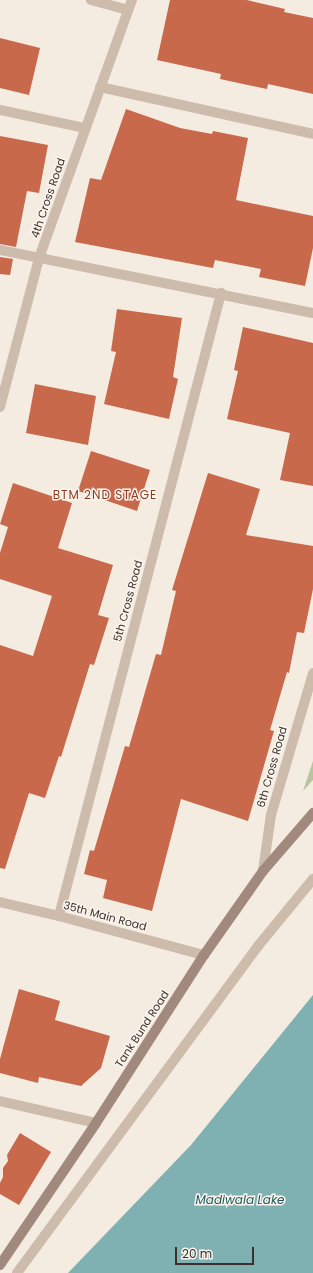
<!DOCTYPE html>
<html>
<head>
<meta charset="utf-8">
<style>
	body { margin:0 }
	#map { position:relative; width:313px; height:1273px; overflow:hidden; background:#f4ebe1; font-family:Poppins,sans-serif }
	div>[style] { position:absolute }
	.green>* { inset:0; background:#b8c4a0 }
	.water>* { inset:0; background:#7fb0b2 }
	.building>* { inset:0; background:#c8694b }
	.service>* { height:10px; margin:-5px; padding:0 5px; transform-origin:5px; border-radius:5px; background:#cdbbac }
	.minor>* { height:10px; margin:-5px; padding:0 5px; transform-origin:5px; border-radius:5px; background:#cdbbac }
	.secondary>* { height:10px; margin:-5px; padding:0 5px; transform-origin:5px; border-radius:5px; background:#a18a7d }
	span { translate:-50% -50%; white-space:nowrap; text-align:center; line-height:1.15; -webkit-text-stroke:3px #fbf5ee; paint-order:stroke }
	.street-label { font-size:11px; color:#3b302b }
	.neighbourhood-label { font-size:12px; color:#8c3b22; letter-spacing:1px }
	.water-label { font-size:12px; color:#1f5a5e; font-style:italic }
	.scale { position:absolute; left:175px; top:1247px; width:79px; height:18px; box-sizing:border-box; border:2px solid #3b302b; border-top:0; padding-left:5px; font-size:12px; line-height:14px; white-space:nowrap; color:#3b302b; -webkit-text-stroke:3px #fbf5ee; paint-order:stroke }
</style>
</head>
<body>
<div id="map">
	<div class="green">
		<div style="clip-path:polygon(313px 761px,313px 780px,303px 791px)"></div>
	</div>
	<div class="water">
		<div style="clip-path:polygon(313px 995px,313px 1273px,68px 1273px,191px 1145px)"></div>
	</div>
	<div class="building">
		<div style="clip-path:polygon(170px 0,247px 0,285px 9px,284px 12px,313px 18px,313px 94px,268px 84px,267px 89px,220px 79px,221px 74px,157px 60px)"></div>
		<div style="clip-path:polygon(0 38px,40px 48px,29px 95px,0 88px)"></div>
		<div style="clip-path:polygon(126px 109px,180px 128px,212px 134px,213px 131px,248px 138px,236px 200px,313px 216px,313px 248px,305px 286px,259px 277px,261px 269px,215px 260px,213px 268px,75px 242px,90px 178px,101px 180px)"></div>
		<div style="clip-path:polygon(0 136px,48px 145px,39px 193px,27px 191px,16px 247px,0 244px)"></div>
		<div style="clip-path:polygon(0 257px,13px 259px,10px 275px,0 274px)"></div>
		<div style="clip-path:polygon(117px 309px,182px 318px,173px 377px,178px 379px,169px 419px,104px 404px,116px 352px,111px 351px)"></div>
		<div style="clip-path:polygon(243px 327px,313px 343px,313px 486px,280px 480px,290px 433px,227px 419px,238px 371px,234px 370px)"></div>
		<div style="clip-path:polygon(35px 384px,96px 396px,88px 445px,26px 433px)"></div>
		<div style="clip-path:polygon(91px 451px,150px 470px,137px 511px,78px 491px)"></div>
		<div style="clip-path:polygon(208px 473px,260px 489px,246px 535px,313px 546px,313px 589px,304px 633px,297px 632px,289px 673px,287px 672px,270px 730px,274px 731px,248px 821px,181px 799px,152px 911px,103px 898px,107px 880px,84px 874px,90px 850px,94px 851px,125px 746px,129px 747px,156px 654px,161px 655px,176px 591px,172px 590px)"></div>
		<div style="clip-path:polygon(13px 483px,72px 503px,58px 548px,113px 565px,98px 615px,109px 618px,94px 665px,90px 664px,61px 757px,59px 756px,45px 798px,29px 793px,5px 869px,0 868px,0 645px,33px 656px,52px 596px,0 579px,0 553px,8px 527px,0 524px)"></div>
		<div style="clip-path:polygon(19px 989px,60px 1001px,55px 1020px,110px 1036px,101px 1068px,81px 1086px,39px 1077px,38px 1083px,0 1073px,0 1059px)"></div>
		<div style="clip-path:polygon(20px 1133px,51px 1152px,19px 1205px,0 1194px,0 1183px,3px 1177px,3px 1168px,8px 1161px,7px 1155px)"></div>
	</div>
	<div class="service">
		<div style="left:17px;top:1273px;width:406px;rotate:-53.6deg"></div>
		<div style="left:258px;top:946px;width:87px;rotate:-50.6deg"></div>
	</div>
	<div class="minor">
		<div style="left:91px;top:0;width:38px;rotate:15deg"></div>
		<div style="left:100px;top:87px;width:218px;rotate:12.4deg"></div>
		<div style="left:0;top:110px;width:87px;rotate:12deg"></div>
		<div style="left:0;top:250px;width:319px;rotate:11.4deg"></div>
		<div style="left:0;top:407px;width:154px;rotate:-75.3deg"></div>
		<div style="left:39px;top:258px;width:274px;rotate:-70.2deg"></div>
		<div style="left:263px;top:871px;width:57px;rotate:-81.9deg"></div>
		<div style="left:271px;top:815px;width:148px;rotate:-73.5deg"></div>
		<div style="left:0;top:902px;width:61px;rotate:13.3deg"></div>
		<div style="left:59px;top:916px;width:150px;rotate:15.1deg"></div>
		<div style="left:59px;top:916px;width:644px;rotate:-75.42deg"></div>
		<div style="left:0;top:1101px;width:98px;rotate:12.9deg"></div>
	</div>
	<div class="secondary">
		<div style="left:0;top:1265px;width:171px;rotate:-55.9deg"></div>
		<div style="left:96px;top:1123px;width:200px;rotate:-57.3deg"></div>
		<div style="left:204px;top:955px;width:103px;rotate:-54.9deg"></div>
		<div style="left:263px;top:871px;width:77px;rotate:-49.2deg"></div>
	</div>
	<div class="street-label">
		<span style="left:48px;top:198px;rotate:-71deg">4th Cross Road</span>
		<span style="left:128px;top:601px;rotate:-75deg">5th Cross Road</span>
		<span style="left:272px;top:767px;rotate:-74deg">6th Cross Road</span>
		<span style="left:105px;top:916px;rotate:15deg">35th Main Road</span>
		<span style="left:142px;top:1029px;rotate:-57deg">Tank Bund Road</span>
	</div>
	<div class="neighbourhood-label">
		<span style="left:105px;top:495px">BTM 2ND STAGE</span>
	</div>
	<div class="water-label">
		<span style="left:240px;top:1200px">Madiwala Lake</span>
	</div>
	<div class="scale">20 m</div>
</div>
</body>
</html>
